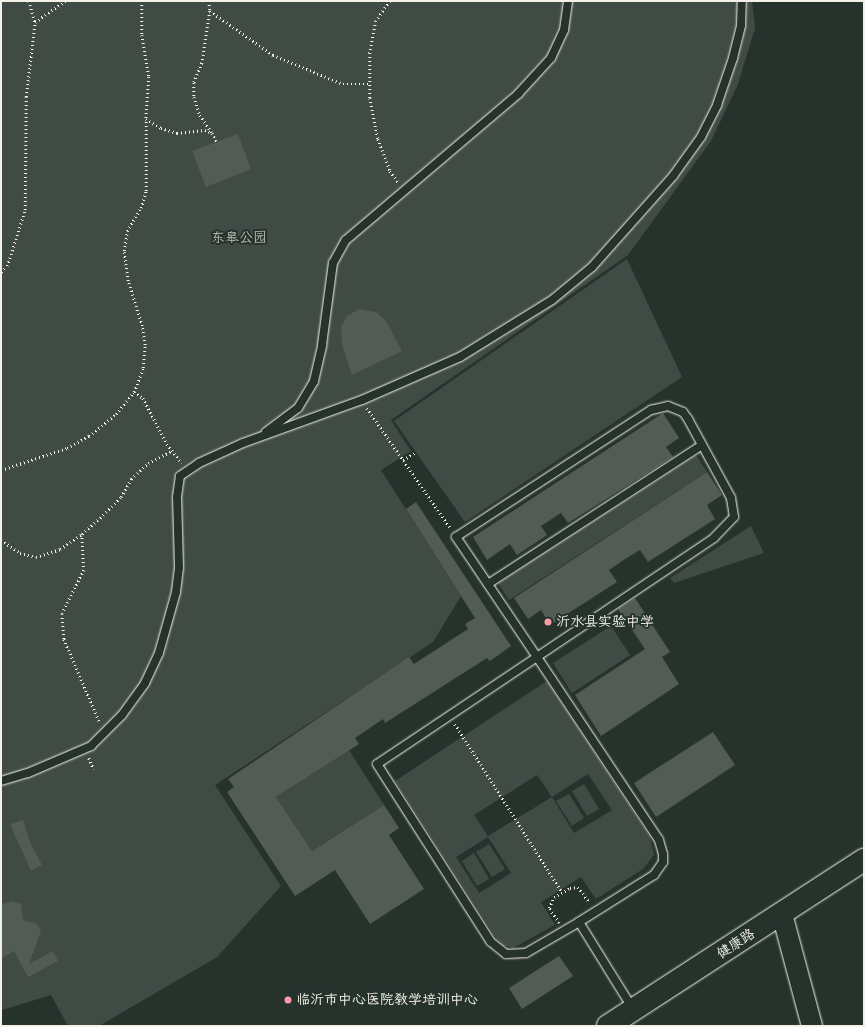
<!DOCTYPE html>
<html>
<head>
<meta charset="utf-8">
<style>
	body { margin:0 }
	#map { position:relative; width:865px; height:1027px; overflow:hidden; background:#26332d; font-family:Kalam,"LXGW WenKai TC",sans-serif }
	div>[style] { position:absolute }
	.green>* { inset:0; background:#414b45 }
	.building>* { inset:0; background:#525c55 }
	.path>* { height:2.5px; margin-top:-1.25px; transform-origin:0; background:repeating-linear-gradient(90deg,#f4f1e8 0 1px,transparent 0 4px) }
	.roads { filter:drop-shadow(0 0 1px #f4f1e8) drop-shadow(0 0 1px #f4f1e8) }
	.service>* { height:8px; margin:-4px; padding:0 4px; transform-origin:4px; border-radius:4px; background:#26332d }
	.tertiary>* { height:20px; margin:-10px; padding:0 10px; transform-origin:10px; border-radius:10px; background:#26332d }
	.secondary>* { height:22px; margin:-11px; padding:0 11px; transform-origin:11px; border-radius:11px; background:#26332d }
	.dots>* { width:11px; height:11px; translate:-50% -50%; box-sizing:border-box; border:2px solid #26332d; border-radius:50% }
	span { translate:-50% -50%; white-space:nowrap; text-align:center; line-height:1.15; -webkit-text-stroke:4px #26332d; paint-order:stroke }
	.park-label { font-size:14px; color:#bebfb7 }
	.poi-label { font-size:14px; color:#f4f1e8 }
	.left { translate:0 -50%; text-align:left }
	.street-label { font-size:14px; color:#f4f1e8 }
	.frame { position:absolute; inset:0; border:2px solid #f4f1e8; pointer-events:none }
</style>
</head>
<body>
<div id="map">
	<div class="green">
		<div style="clip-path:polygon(1px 1px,752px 1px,755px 28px,738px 84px,711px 141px,628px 255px,391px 420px,411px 451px,381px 470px,461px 596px,433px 642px,215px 785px,281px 886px,217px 957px,99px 1026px,68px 1026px,51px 995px,2px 1010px,1px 1007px)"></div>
		<div style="clip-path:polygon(627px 259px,682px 377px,465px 522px,394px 421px)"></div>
		<div style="clip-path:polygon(696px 455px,707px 472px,509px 600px,498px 583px)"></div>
		<div style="clip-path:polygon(751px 526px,764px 553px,674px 583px,670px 578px)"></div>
		<div style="clip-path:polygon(611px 626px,630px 655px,572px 693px,553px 663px)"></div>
		<div style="clip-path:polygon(evenodd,547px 681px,650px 837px,654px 855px,643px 869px,596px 899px,581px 877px,541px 902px,555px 925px,513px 948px,503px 945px,496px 938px,395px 781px,547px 681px,588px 774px,612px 810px,574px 833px,552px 797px,588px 774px,547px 681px,537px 775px,552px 797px,488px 836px,474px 815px,537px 775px,547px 681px,488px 837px,511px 873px,479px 893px,456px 857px,488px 837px)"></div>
		<div style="clip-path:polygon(349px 750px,384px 805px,312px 851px,276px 797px)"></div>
		<div style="clip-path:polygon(584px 784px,599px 809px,587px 816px,572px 791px)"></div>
		<div style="clip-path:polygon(569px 794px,584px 818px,572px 826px,556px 801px)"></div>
		<div style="clip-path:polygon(489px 844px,505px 869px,492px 877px,476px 852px)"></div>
		<div style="clip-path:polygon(474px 853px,489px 879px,477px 886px,462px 861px)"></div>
	</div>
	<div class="building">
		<div style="clip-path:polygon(238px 134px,251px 169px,206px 187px,192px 151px)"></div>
		<div style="clip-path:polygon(359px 309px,376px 312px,386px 321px,402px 351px,352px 375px,342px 344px,341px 326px,347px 316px)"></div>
		<div style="clip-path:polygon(663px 413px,679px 438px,666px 447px,673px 457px,568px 523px,561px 513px,541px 526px,547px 535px,517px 555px,510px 544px,487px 560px,473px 537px)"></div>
		<div style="clip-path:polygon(707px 472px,722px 495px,707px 505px,715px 519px,648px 562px,640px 550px,625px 559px,609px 570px,617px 582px,550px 625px,541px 610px,528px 619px,514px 598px)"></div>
		<div style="clip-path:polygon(416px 502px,511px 646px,490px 661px,487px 658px,385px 723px,383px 719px,355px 738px,359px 744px,276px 797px,312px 851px,384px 805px,399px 828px,389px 835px,424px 889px,370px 924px,335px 870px,295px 896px,227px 792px,234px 787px,228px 779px,409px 657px,414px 664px,468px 629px,465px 624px,475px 618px,406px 509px)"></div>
		<div style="clip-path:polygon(635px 598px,670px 652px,662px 657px,679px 684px,601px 736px,575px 695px,645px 649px,618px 609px)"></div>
		<div style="clip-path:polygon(713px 732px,735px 765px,656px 817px,634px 783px)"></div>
		<div style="clip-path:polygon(23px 820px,30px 842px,42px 865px,31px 871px,10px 824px)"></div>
		<div style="clip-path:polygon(11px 901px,21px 904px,23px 920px,37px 924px,41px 931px,29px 964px,53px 951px,58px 961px,28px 977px,14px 951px,1px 959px,1px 905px)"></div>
		<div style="clip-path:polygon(559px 956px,573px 976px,522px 1009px,509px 988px)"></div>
	</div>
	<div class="path">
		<div style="left:29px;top:1px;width:22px;rotate:74deg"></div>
		<div style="left:35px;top:22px;width:37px;rotate:-35deg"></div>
		<div style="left:142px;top:1px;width:34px;rotate:90deg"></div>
		<div style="left:142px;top:35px;width:43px;rotate:80.5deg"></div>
		<div style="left:149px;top:77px;width:42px;rotate:94.1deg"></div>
		<div style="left:146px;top:119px;width:17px;rotate:31deg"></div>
		<div style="left:161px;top:128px;width:17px;rotate:17deg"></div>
		<div style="left:177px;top:133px;width:28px;rotate:-6deg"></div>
		<div style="left:205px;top:130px;width:8px;rotate:23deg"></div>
		<div style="left:212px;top:133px;width:10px;rotate:61deg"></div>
		<div style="left:209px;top:1px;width:10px;rotate:84deg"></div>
		<div style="left:210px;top:11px;width:77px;rotate:34.9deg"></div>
		<div style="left:273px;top:55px;width:76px;rotate:22.5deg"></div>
		<div style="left:343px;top:84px;width:27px"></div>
		<div style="left:390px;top:1px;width:24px;rotate:125deg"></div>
		<div style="left:376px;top:21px;width:33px;rotate:101deg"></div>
		<div style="left:370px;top:53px;width:45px;rotate:90deg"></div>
		<div style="left:370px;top:98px;width:42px;rotate:79deg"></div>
		<div style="left:378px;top:139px;width:34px;rotate:69deg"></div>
		<div style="left:390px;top:171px;width:14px;rotate:54deg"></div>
		<div style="left:210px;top:11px;width:53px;rotate:98.7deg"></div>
		<div style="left:202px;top:63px;width:22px;rotate:112deg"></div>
		<div style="left:194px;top:83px;width:14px;rotate:90deg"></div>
		<div style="left:194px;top:97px;width:19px;rotate:72deg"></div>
		<div style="left:200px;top:115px;width:22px;rotate:56deg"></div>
		<div style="left:1px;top:272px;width:8px;rotate:-45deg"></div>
		<div style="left:7px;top:266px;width:59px;rotate:-72.2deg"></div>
		<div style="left:25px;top:210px;width:113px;rotate:-89.5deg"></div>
		<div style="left:26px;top:97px;width:76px;rotate:-83.2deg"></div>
		<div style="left:134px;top:392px;width:11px;rotate:34deg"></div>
		<div style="left:143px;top:398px;width:52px;rotate:62.4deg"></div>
		<div style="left:167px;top:444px;width:24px;rotate:52deg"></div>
		<div style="left:367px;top:408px;width:147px;rotate:55.2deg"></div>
		<div style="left:403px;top:460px;width:15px;rotate:-32deg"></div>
		<div style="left:1px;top:470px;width:70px;rotate:-18.4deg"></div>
		<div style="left:67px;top:448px;width:25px;rotate:-29deg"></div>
		<div style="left:89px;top:436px;width:35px;rotate:-39deg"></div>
		<div style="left:116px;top:414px;width:28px;rotate:-51deg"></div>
		<div style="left:134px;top:392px;width:26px;rotate:-69deg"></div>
		<div style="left:143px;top:368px;width:23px;rotate:-85deg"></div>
		<div style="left:145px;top:345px;width:19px;rotate:-99deg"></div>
		<div style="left:142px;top:326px;width:47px;rotate:-107.3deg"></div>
		<div style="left:128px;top:281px;width:30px;rotate:-98deg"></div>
		<div style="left:124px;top:251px;width:20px;rotate:-81deg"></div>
		<div style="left:127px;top:231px;width:27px;rotate:-59deg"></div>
		<div style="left:141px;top:208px;width:18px;rotate:-74deg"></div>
		<div style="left:146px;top:191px;width:72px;rotate:-90deg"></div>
		<div style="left:82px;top:534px;width:36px;rotate:87deg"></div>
		<div style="left:84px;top:570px;width:49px;rotate:116.6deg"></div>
		<div style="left:62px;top:614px;width:25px;rotate:85deg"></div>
		<div style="left:64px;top:639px;width:91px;rotate:66.8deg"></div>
		<div style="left:1px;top:540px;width:23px;rotate:34deg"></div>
		<div style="left:20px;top:553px;width:16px;rotate:14deg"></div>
		<div style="left:36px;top:557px;width:25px;rotate:-18deg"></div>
		<div style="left:60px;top:549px;width:27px;rotate:-34deg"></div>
		<div style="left:82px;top:534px;width:24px;rotate:-42deg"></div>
		<div style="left:100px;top:518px;width:30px;rotate:-45deg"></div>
		<div style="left:121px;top:497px;width:21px;rotate:-61deg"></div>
		<div style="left:131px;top:479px;width:23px;rotate:-43deg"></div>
		<div style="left:148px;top:463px;width:27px;rotate:-27deg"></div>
		<div style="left:455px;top:724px;width:199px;rotate:57.5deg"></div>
		<div style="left:89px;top:758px;width:12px;rotate:66deg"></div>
		<div style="left:559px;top:923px;width:18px;rotate:-124deg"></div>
		<div style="left:549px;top:908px;width:12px;rotate:-66deg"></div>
		<div style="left:554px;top:897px;width:18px;rotate:-29deg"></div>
		<div style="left:570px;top:888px;width:8px;rotate:-7deg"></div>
		<div style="left:578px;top:887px;width:20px;rotate:53deg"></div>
	</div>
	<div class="roads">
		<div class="service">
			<div style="left:668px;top:406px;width:16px;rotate:22deg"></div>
			<div style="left:683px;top:412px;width:9px;rotate:54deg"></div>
			<div style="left:688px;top:419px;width:90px;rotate:61.4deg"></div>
			<div style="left:731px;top:498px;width:19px;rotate:81deg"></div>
			<div style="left:734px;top:517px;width:29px;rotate:134deg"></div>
			<div style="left:714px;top:538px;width:213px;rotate:146.1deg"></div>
			<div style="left:537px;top:657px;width:145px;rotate:-124deg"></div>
			<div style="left:456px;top:537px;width:233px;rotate:-33.1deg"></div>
			<div style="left:651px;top:410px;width:17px;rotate:-13deg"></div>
			<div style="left:266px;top:432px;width:40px;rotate:-37deg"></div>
			<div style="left:298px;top:408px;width:31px;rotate:-59deg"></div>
			<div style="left:314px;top:381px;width:37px;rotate:-77deg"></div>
			<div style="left:322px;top:345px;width:83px;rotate:-82.4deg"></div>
			<div style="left:333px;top:263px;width:26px;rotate:-61deg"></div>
			<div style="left:346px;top:240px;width:226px;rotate:-40.3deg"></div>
			<div style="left:518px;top:94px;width:49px;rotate:-47.5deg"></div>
			<div style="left:551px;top:58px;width:31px;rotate:-65deg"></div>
			<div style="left:564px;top:30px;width:29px;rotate:-82deg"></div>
			<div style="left:488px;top:584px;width:255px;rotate:-33deg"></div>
			<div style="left:1px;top:781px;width:28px;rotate:-17deg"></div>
			<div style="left:28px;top:773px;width:69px;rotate:-23.2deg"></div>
			<div style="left:91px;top:746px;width:44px;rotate:-45deg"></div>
			<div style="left:122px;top:715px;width:39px;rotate:-54deg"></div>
			<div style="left:145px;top:683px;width:33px;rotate:-65deg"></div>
			<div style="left:159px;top:653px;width:63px;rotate:-74.4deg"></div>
			<div style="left:176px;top:592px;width:25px;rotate:-83deg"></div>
			<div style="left:179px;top:567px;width:70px;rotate:-91.6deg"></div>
			<div style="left:177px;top:497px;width:21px;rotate:-82deg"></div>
			<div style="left:180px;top:476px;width:23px;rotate:-34deg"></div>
			<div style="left:199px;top:463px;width:48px;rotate:-24.4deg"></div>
			<div style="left:243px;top:443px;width:127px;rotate:-19.9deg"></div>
			<div style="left:362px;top:400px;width:107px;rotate:-23.7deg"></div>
			<div style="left:460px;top:357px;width:108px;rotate:-31.8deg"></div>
			<div style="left:552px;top:300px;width:52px;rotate:-39.5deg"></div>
			<div style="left:592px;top:267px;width:122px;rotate:-48.3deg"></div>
			<div style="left:673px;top:176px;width:48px;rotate:-54.3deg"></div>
			<div style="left:701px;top:137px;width:36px;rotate:-63deg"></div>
			<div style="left:717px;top:105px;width:50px;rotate:-71.2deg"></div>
			<div style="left:733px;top:58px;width:34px;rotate:-76deg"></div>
			<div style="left:741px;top:25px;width:24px;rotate:-88deg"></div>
			<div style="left:579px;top:922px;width:89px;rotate:-32.1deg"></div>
			<div style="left:654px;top:875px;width:16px;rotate:-55deg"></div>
			<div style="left:663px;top:862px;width:8px;rotate:-90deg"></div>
			<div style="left:663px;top:854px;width:15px;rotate:-106deg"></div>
			<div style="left:659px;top:840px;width:220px;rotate:-123.7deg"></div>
			<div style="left:537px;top:657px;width:192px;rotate:146.2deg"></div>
			<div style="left:377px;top:764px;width:211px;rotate:57.4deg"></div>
			<div style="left:491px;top:942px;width:19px;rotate:39deg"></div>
			<div style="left:506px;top:954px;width:20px;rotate:-3deg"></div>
			<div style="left:526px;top:953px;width:61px;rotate:-30.3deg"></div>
			<div style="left:579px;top:922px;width:102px;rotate:58.2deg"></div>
		</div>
		<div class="tertiary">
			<div style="left:782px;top:914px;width:116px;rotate:75deg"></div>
		</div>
		<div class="secondary">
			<div style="left:608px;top:1026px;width:305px;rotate:-33deg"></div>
		</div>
	</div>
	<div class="dots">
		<div style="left:548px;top:622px;background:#ff9aa2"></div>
		<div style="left:288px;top:1000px;background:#ff9aa2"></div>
	</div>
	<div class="park-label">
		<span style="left:239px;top:238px">东皋公园</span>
	</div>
	<div class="poi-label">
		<span class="left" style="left:556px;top:622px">沂水县实验中学</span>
		<span class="left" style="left:296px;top:1000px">临沂市中心医院教学培训中心</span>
	</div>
	<div class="street-label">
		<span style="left:736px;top:944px;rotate:-33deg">健康路</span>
	</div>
	<div class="frame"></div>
</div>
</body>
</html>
